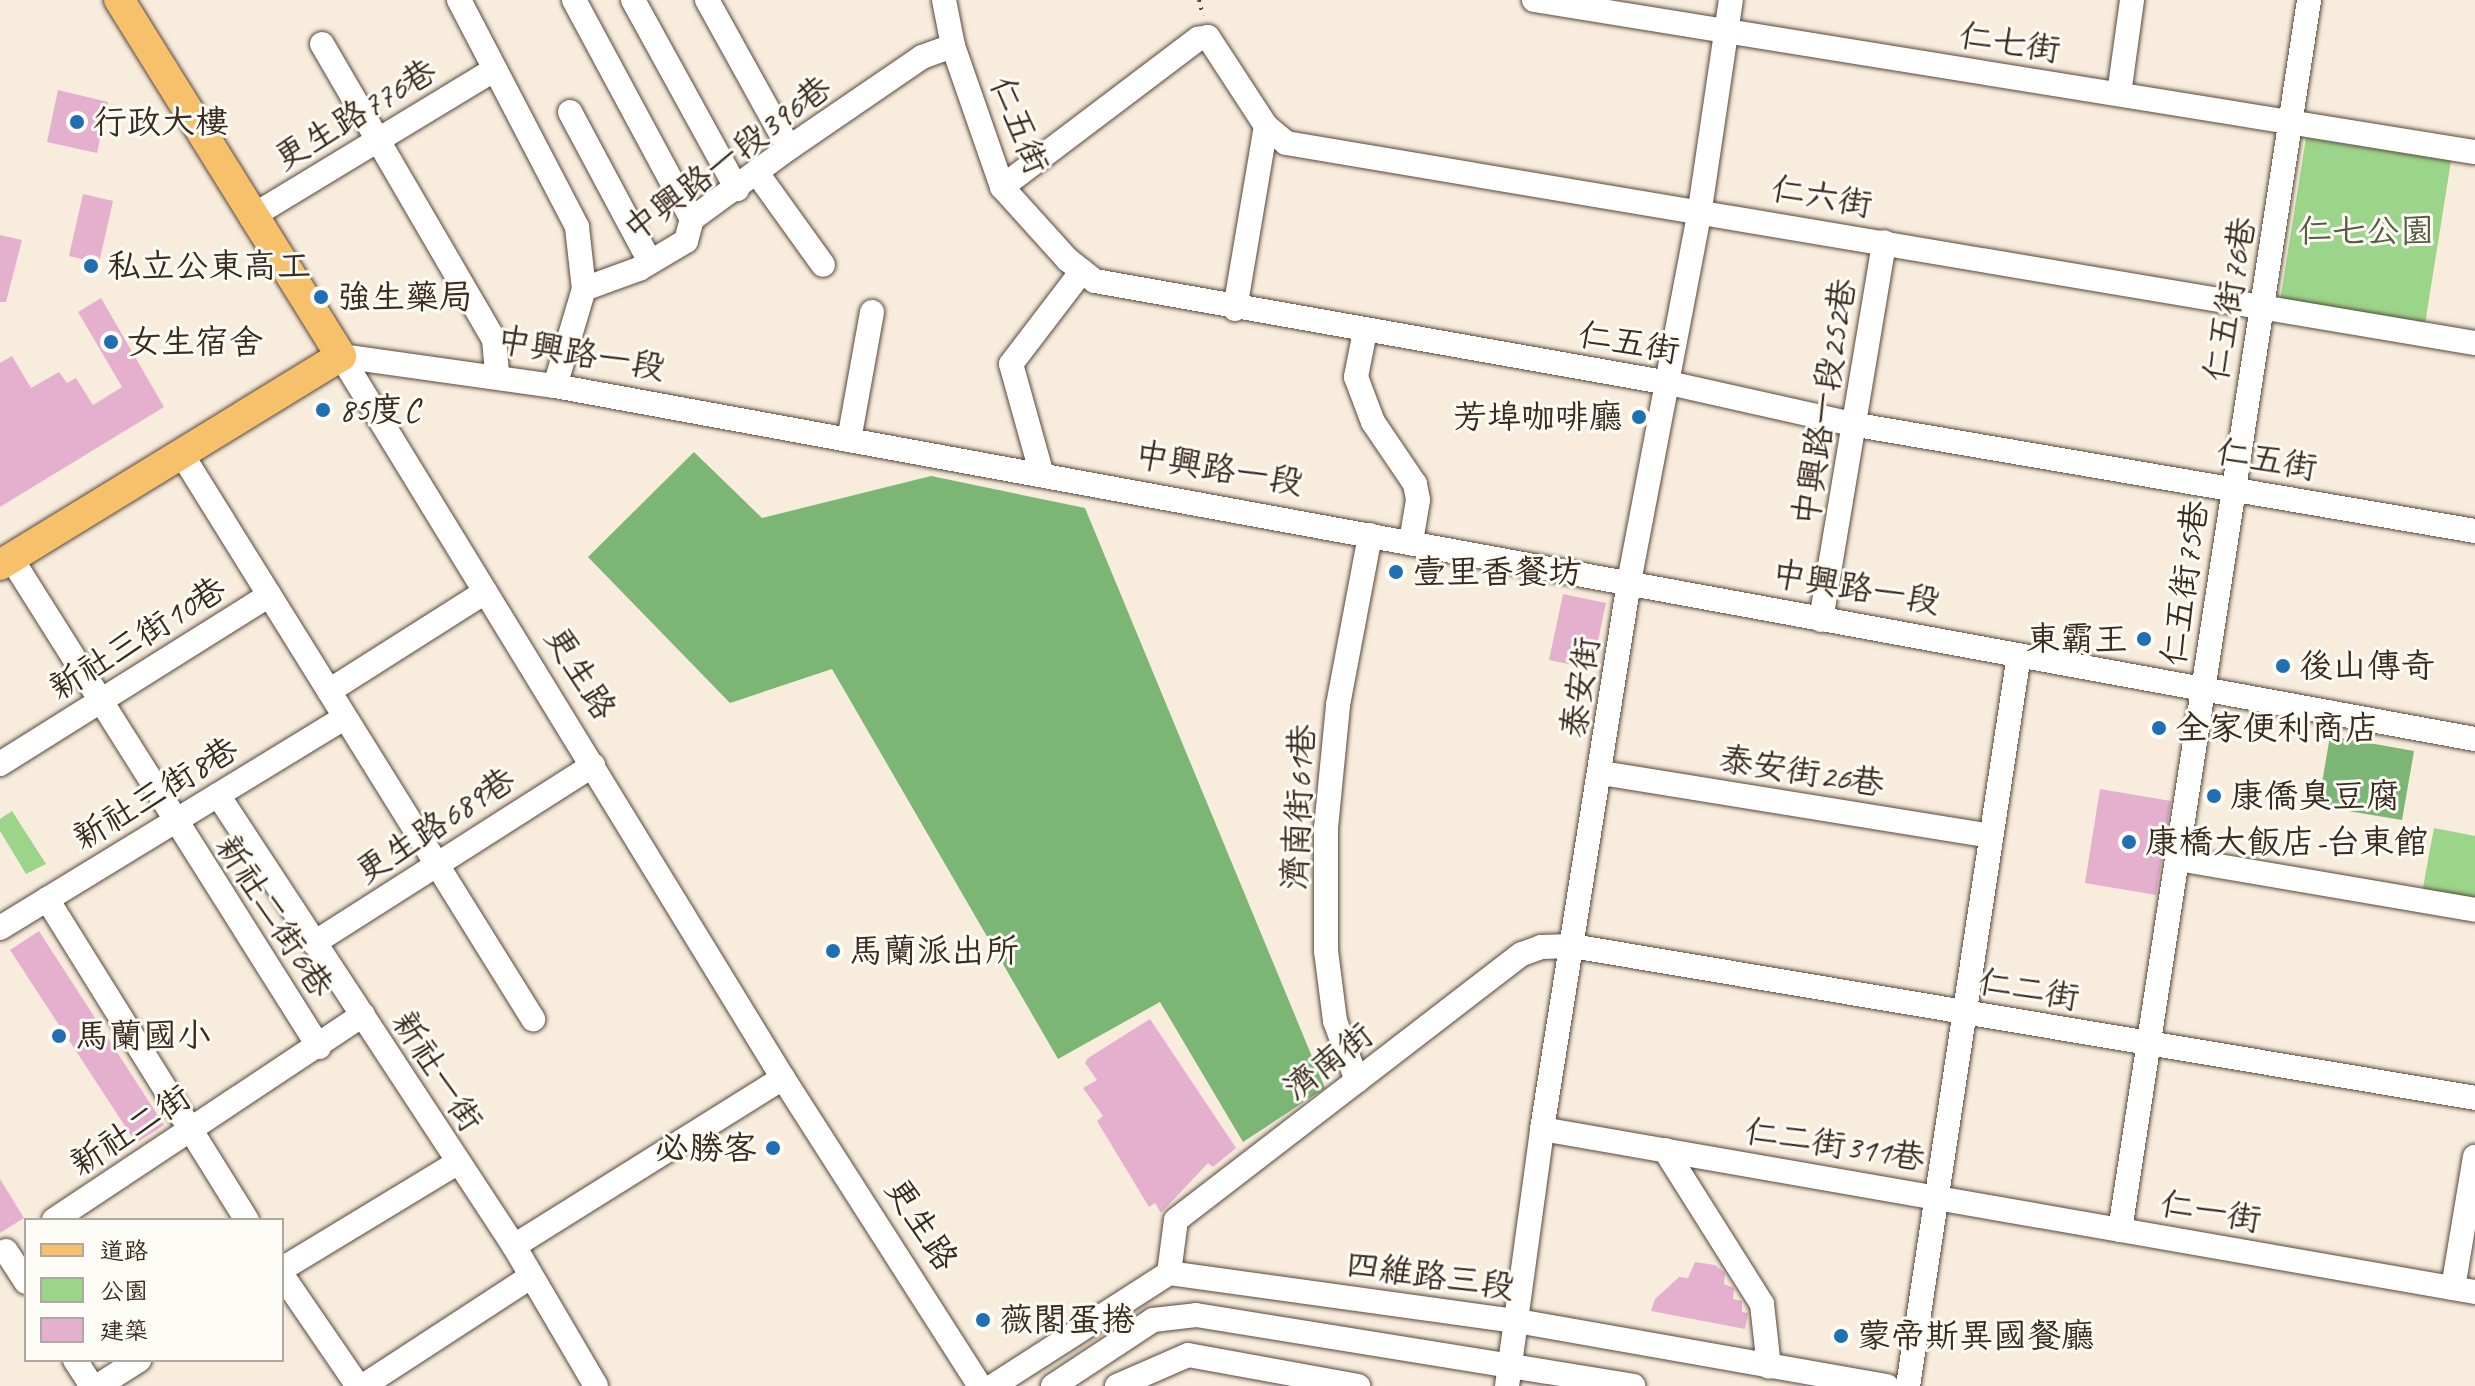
<!DOCTYPE html>
<html>
<head>
<meta charset="utf-8">
<style>
	body { margin:0 }
	#map { position:relative; width:2475px; height:1386px; overflow:hidden; background:#f8eddd; font-family:Caveat,"LXGW WenKai TC",sans-serif }
	div>[style] { position:absolute }
	.green>* { inset:0; background:#9bd589 }
	.forest>* { inset:0; background:#7cb675 }
	.building>* { inset:0; background:#e5afce }
	.path>* { height:4px; margin-top:-2px; transform-origin:0; background:repeating-linear-gradient(90deg,#57473b 0 2px,transparent 0 8px) }
	.roads { filter:drop-shadow(0 0 2px #57473b) drop-shadow(0 0 2px #57473b) }
	.minor>* { height:24px; margin:-12px; padding:0 12px; transform-origin:12px; border-radius:12px; background:#fff }
	.major>* { height:30px; margin:-15px; padding:0 15px; transform-origin:15px; border-radius:15px; background:#f7c06b }
	.dots>* { width:22px; height:22px; translate:-50% -50%; box-sizing:border-box; border:4px solid #fdfcf7; border-radius:50% }
	span { translate:-50% -50%; white-space:nowrap; text-align:center; line-height:1.15; -webkit-text-stroke:6px #fdfcf7; paint-order:stroke }
	.street-label { font-size:34px; color:#3b2a1e }
	.poi-label { font-size:34px; color:#3b2a1e }
	.left { translate:0 -50%; text-align:left }
	.right { translate:-100% -50%; text-align:right }
	.park-label { font-size:34px; color:#585d3e }
	.legend { position:absolute; left:24px; top:1218px; width:260px; height:144px; box-sizing:border-box; background:#fdfcf7; border:2px solid #afa8a0; margin:0; padding:10px 14px; list-style:none; font-size:24px; color:#3b2a1e }
	.legend li { display:flex; align-items:center; gap:16px; height:40px }
	.legend b { width:40px; border:2px solid #afa8a0 }
</style>
</head>
<body>
<div id="map">
	<div class="green">
		<div style="clip-path:polygon(2306px 138px,2451px 161px,2425px 324px,2280px 301px)"></div>
		<div style="clip-path:polygon(12px 811px,46px 864px,26px 874px,0 831px,0 819px)"></div>
		<div style="clip-path:polygon(2434px 828px,2475px 836px,2475px 902px,2422px 893px)"></div>
	</div>
	<div class="forest">
		<div style="clip-path:polygon(694px 452px,762px 518px,931px 476px,1085px 508px,1325px 1088px,1243px 1142px,1160px 1002px,1058px 1059px,832px 669px,730px 703px,588px 557px)"></div>
		<div style="clip-path:polygon(2330px 736px,2414px 751px,2402px 820px,2318px 806px)"></div>
	</div>
	<div class="building">
		<div style="clip-path:polygon(58px 90px,108px 102px,97px 153px,47px 142px)"></div>
		<div style="clip-path:polygon(83px 194px,113px 201px,99px 263px,69px 256px)"></div>
		<div style="clip-path:polygon(0 235px,22px 240px,6px 302px,0 302px)"></div>
		<div style="clip-path:polygon(101px 298px,164px 407px,0 507px,0 363px,12px 356px,31px 388px,59px 372px,67px 383px,76px 378px,93px 405px,122px 387px,78px 312px)"></div>
		<div style="clip-path:polygon(1563px 594px,1606px 603px,1592px 669px,1549px 660px)"></div>
		<div style="clip-path:polygon(2100px 789px,2171px 801px,2156px 895px,2085px 883px)"></div>
		<div style="clip-path:polygon(39px 931px,164px 1125px,136px 1143px,10px 950px)"></div>
		<div style="clip-path:polygon(1150px 1019px,1236px 1148px,1213px 1167px,1208px 1163px,1161px 1213px,1155px 1203px,1149px 1207px,1097px 1121px,1103px 1116px,1083px 1088px,1097px 1080px,1085px 1063px,1088px 1058px)"></div>
		<div style="clip-path:polygon(0 1179px,24px 1218px,0 1233px)"></div>
		<div style="clip-path:polygon(1695px 1262px,1715px 1265px,1725px 1273px,1724px 1284px,1734px 1288px,1733px 1299px,1742px 1301px,1742px 1312px,1748px 1313px,1745px 1329px,1651px 1311px,1655px 1299px,1679px 1277px,1688px 1278px)"></div>
	</div>
	<div class="path">
		<div style="left:1199px;top:0;width:16px;rotate:76deg"></div>
	</div>
	<div class="roads">
		<div class="minor">
			<div style="left:459px;top:0;width:256px;rotate:62.5deg"></div>
			<div style="left:577px;top:227px;width:62px;rotate:83.6deg"></div>
			<div style="left:574px;top:0;width:249px;rotate:61.7deg"></div>
			<div style="left:633px;top:0;width:216px;rotate:61.2deg"></div>
			<div style="left:707px;top:0;width:169px;rotate:61deg"></div>
			<div style="left:944px;top:0;width:47px;rotate:78.9deg"></div>
			<div style="left:953px;top:46px;width:149px;rotate:70.8deg"></div>
			<div style="left:1002px;top:187px;width:98px;rotate:47.9deg"></div>
			<div style="left:1068px;top:260px;width:34px;rotate:38deg"></div>
			<div style="left:1095px;top:281px;width:583px;rotate:10.08deg"></div>
			<div style="left:1669px;top:383px;width:193px;rotate:12.6deg"></div>
			<div style="left:1857px;top:425px;width:627px;rotate:9.73deg"></div>
			<div style="left:1534px;top:0;width:953px;rotate:9.18deg"></div>
			<div style="left:322px;top:44px;width:341px;rotate:59.8deg"></div>
			<div style="left:494px;top:339px;width:38px;rotate:85deg"></div>
			<div style="left:2119px;top:94px;width:95px;rotate:-82.1deg"></div>
			<div style="left:570px;top:112px;width:170px;rotate:61.9deg"></div>
			<div style="left:757px;top:173px;width:113px;rotate:54.3deg"></div>
			<div style="left:1002px;top:187px;width:246px;rotate:-37.1deg"></div>
			<div style="left:1198px;top:39px;width:10px;rotate:-11deg"></div>
			<div style="left:1208px;top:37px;width:106px;rotate:56.9deg"></div>
			<div style="left:1266px;top:126px;width:26px;rotate:40deg"></div>
			<div style="left:1286px;top:143px;width:1206px;rotate:9.55deg"></div>
			<div style="left:251px;top:217px;width:285px;rotate:-31.2deg"></div>
			<div style="left:1235px;top:309px;width:186px;rotate:-80.4deg"></div>
			<div style="left:1365px;top:331px;width:47px;rotate:101.1deg"></div>
			<div style="left:1356px;top:377px;width:48px;rotate:69.3deg"></div>
			<div style="left:1373px;top:422px;width:75px;rotate:55.9deg"></div>
			<div style="left:1415px;top:484px;width:16px;rotate:79deg"></div>
			<div style="left:1418px;top:500px;width:43px;rotate:99.5deg"></div>
			<div style="left:341px;top:356px;width:216px;rotate:8deg"></div>
			<div style="left:555px;top:386px;width:1952px;rotate:10.42deg"></div>
			<div style="left:341px;top:356px;width:847px;rotate:58.53deg"></div>
			<div style="left:783px;top:1078px;width:366px;rotate:57.4deg"></div>
			<div style="left:555px;top:386px;width:101px;rotate:-73.4deg"></div>
			<div style="left:584px;top:289px;width:59px;rotate:-20deg"></div>
			<div style="left:639px;top:269px;width:55px;rotate:-30.8deg"></div>
			<div style="left:686px;top:241px;width:23px;rotate:-75deg"></div>
			<div style="left:692px;top:219px;width:120px;rotate:-36.2deg"></div>
			<div style="left:789px;top:148px;width:161px;rotate:-34.4deg"></div>
			<div style="left:922px;top:57px;width:33px;rotate:-20deg"></div>
			<div style="left:849px;top:440px;width:130px;rotate:-79.8deg"></div>
			<div style="left:181px;top:453px;width:667px;rotate:58.12deg"></div>
			<div style="left:1042px;top:475px;width:115px;rotate:-105.6deg"></div>
			<div style="left:1011px;top:364px;width:117px;rotate:-52.6deg"></div>
			<div style="left:11px;top:558px;width:578px;rotate:57.79deg"></div>
			<div style="left:1821px;top:620px;width:383px;rotate:-80.5deg"></div>
			<div style="left:329px;top:691px;width:185px;rotate:-32.4deg"></div>
			<div style="left:0;top:764px;width:318px;rotate:-32.1deg"></div>
			<div style="left:1602px;top:773px;width:394px;rotate:9.2deg"></div>
			<div style="left:218px;top:795px;width:539px;rotate:56.72deg"></div>
			<div style="left:514px;top:1246px;width:162px;rotate:59.6deg"></div>
			<div style="left:2178px;top:859px;width:301px;rotate:9.7deg"></div>
			<div style="left:47px;top:899px;width:378px;rotate:58.1deg"></div>
			<div style="left:0;top:928px;width:404px;rotate:-31.4deg"></div>
			<div style="left:314px;top:943px;width:331px;rotate:-32.5deg"></div>
			<div style="left:1357px;top:1081px;width:64px;rotate:-110.1deg"></div>
			<div style="left:1335px;top:1021px;width:71px;rotate:-97.3deg"></div>
			<div style="left:1326px;top:951px;width:123px;rotate:-90deg"></div>
			<div style="left:1326px;top:828px;width:124px;rotate:-84.4deg"></div>
			<div style="left:1338px;top:705px;width:173px;rotate:-79.3deg"></div>
			<div style="left:1542px;top:1129px;width:947px;rotate:9.91deg"></div>
			<div style="left:1665px;top:1150px;width:182px;rotate:57.8deg"></div>
			<div style="left:1762px;top:1304px;width:63px;rotate:83.7deg"></div>
			<div style="left:54px;top:1220px;width:371px;rotate:-33.6deg"></div>
			<div style="left:2120px;top:1230px;width:1244px;rotate:-81.26deg"></div>
			<div style="left:514px;top:1246px;width:317px;rotate:-32deg"></div>
			<div style="left:6px;top:1251px;width:37px;rotate:57deg"></div>
			<div style="left:282px;top:1269px;width:205px;rotate:-31.2deg"></div>
			<div style="left:1169px;top:1273px;width:53px;rotate:-82.5deg"></div>
			<div style="left:1176px;top:1220px;width:436px;rotate:-37.6deg"></div>
			<div style="left:1522px;top:954px;width:20px;rotate:-20deg"></div>
			<div style="left:1541px;top:947px;width:31px;rotate:-2deg"></div>
			<div style="left:1572px;top:946px;width:916px;rotate:9.55deg"></div>
			<div style="left:282px;top:1275px;width:135px;rotate:55.6deg"></div>
			<div style="left:2453px;top:1288px;width:133px;rotate:-80.5deg"></div>
			<div style="left:75px;top:1360px;width:31px;rotate:57deg"></div>
			<div style="left:98px;top:1386px;width:49px;rotate:-32.4deg"></div>
			<div style="left:363px;top:1386px;width:199px;rotate:-33.1deg"></div>
			<div style="left:993px;top:1386px;width:209px;rotate:-32.7deg"></div>
			<div style="left:1169px;top:1273px;width:351px;rotate:7.9deg"></div>
			<div style="left:1517px;top:1321px;width:376px;rotate:10deg"></div>
			<div style="left:1053px;top:1386px;width:120px;rotate:-33.4deg"></div>
			<div style="left:1153px;top:1320px;width:43px;rotate:-6.6deg"></div>
			<div style="left:1196px;top:1315px;width:443px;rotate:9.2deg"></div>
			<div style="left:1117px;top:1386px;width:77px;rotate:-23.6deg"></div>
			<div style="left:1188px;top:1355px;width:173px;rotate:10.3deg"></div>
			<div style="left:1507px;top:1386px;width:259px;rotate:-82.2deg"></div>
			<div style="left:1542px;top:1129px;width:554px;rotate:-80.96deg"></div>
			<div style="left:1629px;top:582px;width:380px;rotate:-79.2deg"></div>
			<div style="left:1700px;top:209px;width:211px;rotate:-81.6deg"></div>
			<div style="left:1908px;top:1386px;width:739px;rotate:-81.37deg"></div>
		</div>
		<div class="major">
			<div style="left:0;top:565px;width:400px;rotate:-31.5deg"></div>
			<div style="left:341px;top:356px;width:420px;rotate:-121.9deg"></div>
		</div>
	</div>
	<div class="dots">
		<div style="left:77px;top:122px;background:#1f6fb2"></div>
		<div style="left:91px;top:266px;background:#1f6fb2"></div>
		<div style="left:321px;top:297px;background:#1f6fb2"></div>
		<div style="left:111px;top:342px;background:#1f6fb2"></div>
		<div style="left:323px;top:410px;background:#1f6fb2"></div>
		<div style="left:1639px;top:417px;background:#1f6fb2"></div>
		<div style="left:1396px;top:572px;background:#1f6fb2"></div>
		<div style="left:2144px;top:639px;background:#1f6fb2"></div>
		<div style="left:2283px;top:666px;background:#1f6fb2"></div>
		<div style="left:2159px;top:728px;background:#1f6fb2"></div>
		<div style="left:2214px;top:796px;background:#1f6fb2"></div>
		<div style="left:2129px;top:842px;background:#1f6fb2"></div>
		<div style="left:833px;top:951px;background:#1f6fb2"></div>
		<div style="left:59px;top:1036px;background:#1f6fb2"></div>
		<div style="left:773px;top:1148px;background:#1f6fb2"></div>
		<div style="left:983px;top:1320px;background:#1f6fb2"></div>
		<div style="left:1841px;top:1336px;background:#1f6fb2"></div>
	</div>
	<div class="street-label">
		<span style="left:2010px;top:42px;rotate:9deg">仁七街</span>
		<span style="left:355px;top:114px;rotate:-31deg">更生路776巷</span>
		<span style="left:1020px;top:125px;rotate:68deg">仁五街</span>
		<span style="left:727px;top:158px;rotate:-37deg">中興路一段396巷</span>
		<span style="left:1822px;top:196px;rotate:10deg">仁六街</span>
		<span style="left:2229px;top:299px;rotate:-80deg">仁五街76巷</span>
		<span style="left:1629px;top:342px;rotate:10deg">仁五街</span>
		<span style="left:581px;top:353px;rotate:10deg">中興路一段</span>
		<span style="left:1824px;top:402px;rotate:-81deg">中興路一段252巷</span>
		<span style="left:2267px;top:459px;rotate:10deg">仁五街</span>
		<span style="left:1219px;top:468px;rotate:10deg">中興路一段</span>
		<span style="left:2184px;top:583px;rotate:-82deg">仁五街75巷</span>
		<span style="left:1856px;top:587px;rotate:10deg">中興路一段</span>
		<span style="left:137px;top:638px;rotate:-32deg">新社三街10巷</span>
		<span style="left:581px;top:673px;rotate:58deg">更生路</span>
		<span style="left:1580px;top:687px;rotate:-82deg">泰安街</span>
		<span style="left:1802px;top:771px;rotate:9deg">泰安街26巷</span>
		<span style="left:155px;top:793px;rotate:-31deg">新社三街8巷</span>
		<span style="left:1298px;top:807px;rotate:-87deg">濟南街61巷</span>
		<span style="left:435px;top:825px;rotate:-33deg">更生路689巷</span>
		<span style="left:275px;top:916px;rotate:57deg">新社二街6巷</span>
		<span style="left:2029px;top:989px;rotate:10deg">仁二街</span>
		<span style="left:1328px;top:1061px;rotate:-38deg">濟南街</span>
		<span style="left:438px;top:1071px;rotate:57deg">新社一街</span>
		<span style="left:130px;top:1130px;rotate:-33deg">新社二街</span>
		<span style="left:1835px;top:1144px;rotate:9deg">仁二街311巷</span>
		<span style="left:2211px;top:1211px;rotate:10deg">仁一街</span>
		<span style="left:922px;top:1224px;rotate:57deg">更生路</span>
		<span style="left:1430px;top:1275px;rotate:8deg">四維路三段</span>
	</div>
	<div class="poi-label">
		<span class="left" style="left:93px;top:122px">行政大樓</span>
		<span class="left" style="left:107px;top:266px">私立公東高工</span>
		<span class="left" style="left:337px;top:297px">強生藥局</span>
		<span class="left" style="left:127px;top:342px">女生宿舍</span>
		<span class="left" style="left:339px;top:410px">85度C</span>
		<span class="right" style="left:1623px;top:417px">芳埠咖啡廳</span>
		<span class="left" style="left:1412px;top:572px">壹里香餐坊</span>
		<span class="right" style="left:2128px;top:639px">東霸王</span>
		<span class="left" style="left:2299px;top:666px">後山傳奇</span>
		<span class="left" style="left:2175px;top:728px">全家便利商店</span>
		<span class="left" style="left:2230px;top:796px">康僑臭豆腐</span>
		<span class="left" style="left:2145px;top:842px">康橋大飯店-台東館</span>
		<span class="left" style="left:849px;top:951px">馬蘭派出所</span>
		<span class="left" style="left:75px;top:1036px">馬蘭國小</span>
		<span class="right" style="left:757px;top:1148px">必勝客</span>
		<span class="left" style="left:999px;top:1320px">薇閣蛋捲</span>
		<span class="left" style="left:1857px;top:1336px">蒙帝斯異國餐廳</span>
	</div>
	<div class="park-label">
		<span style="left:2366px;top:231px">仁七公園</span>
	</div>
	<ul class="legend">
	<li><b style="height:10px;background:#f7c06b"></b>道路</li>
	<li><b style="height:22px;background:#9bd589"></b>公園</li>
	<li><b style="height:22px;background:#e5afce"></b>建築</li>
	</ul>
</div>
</body>
</html>
